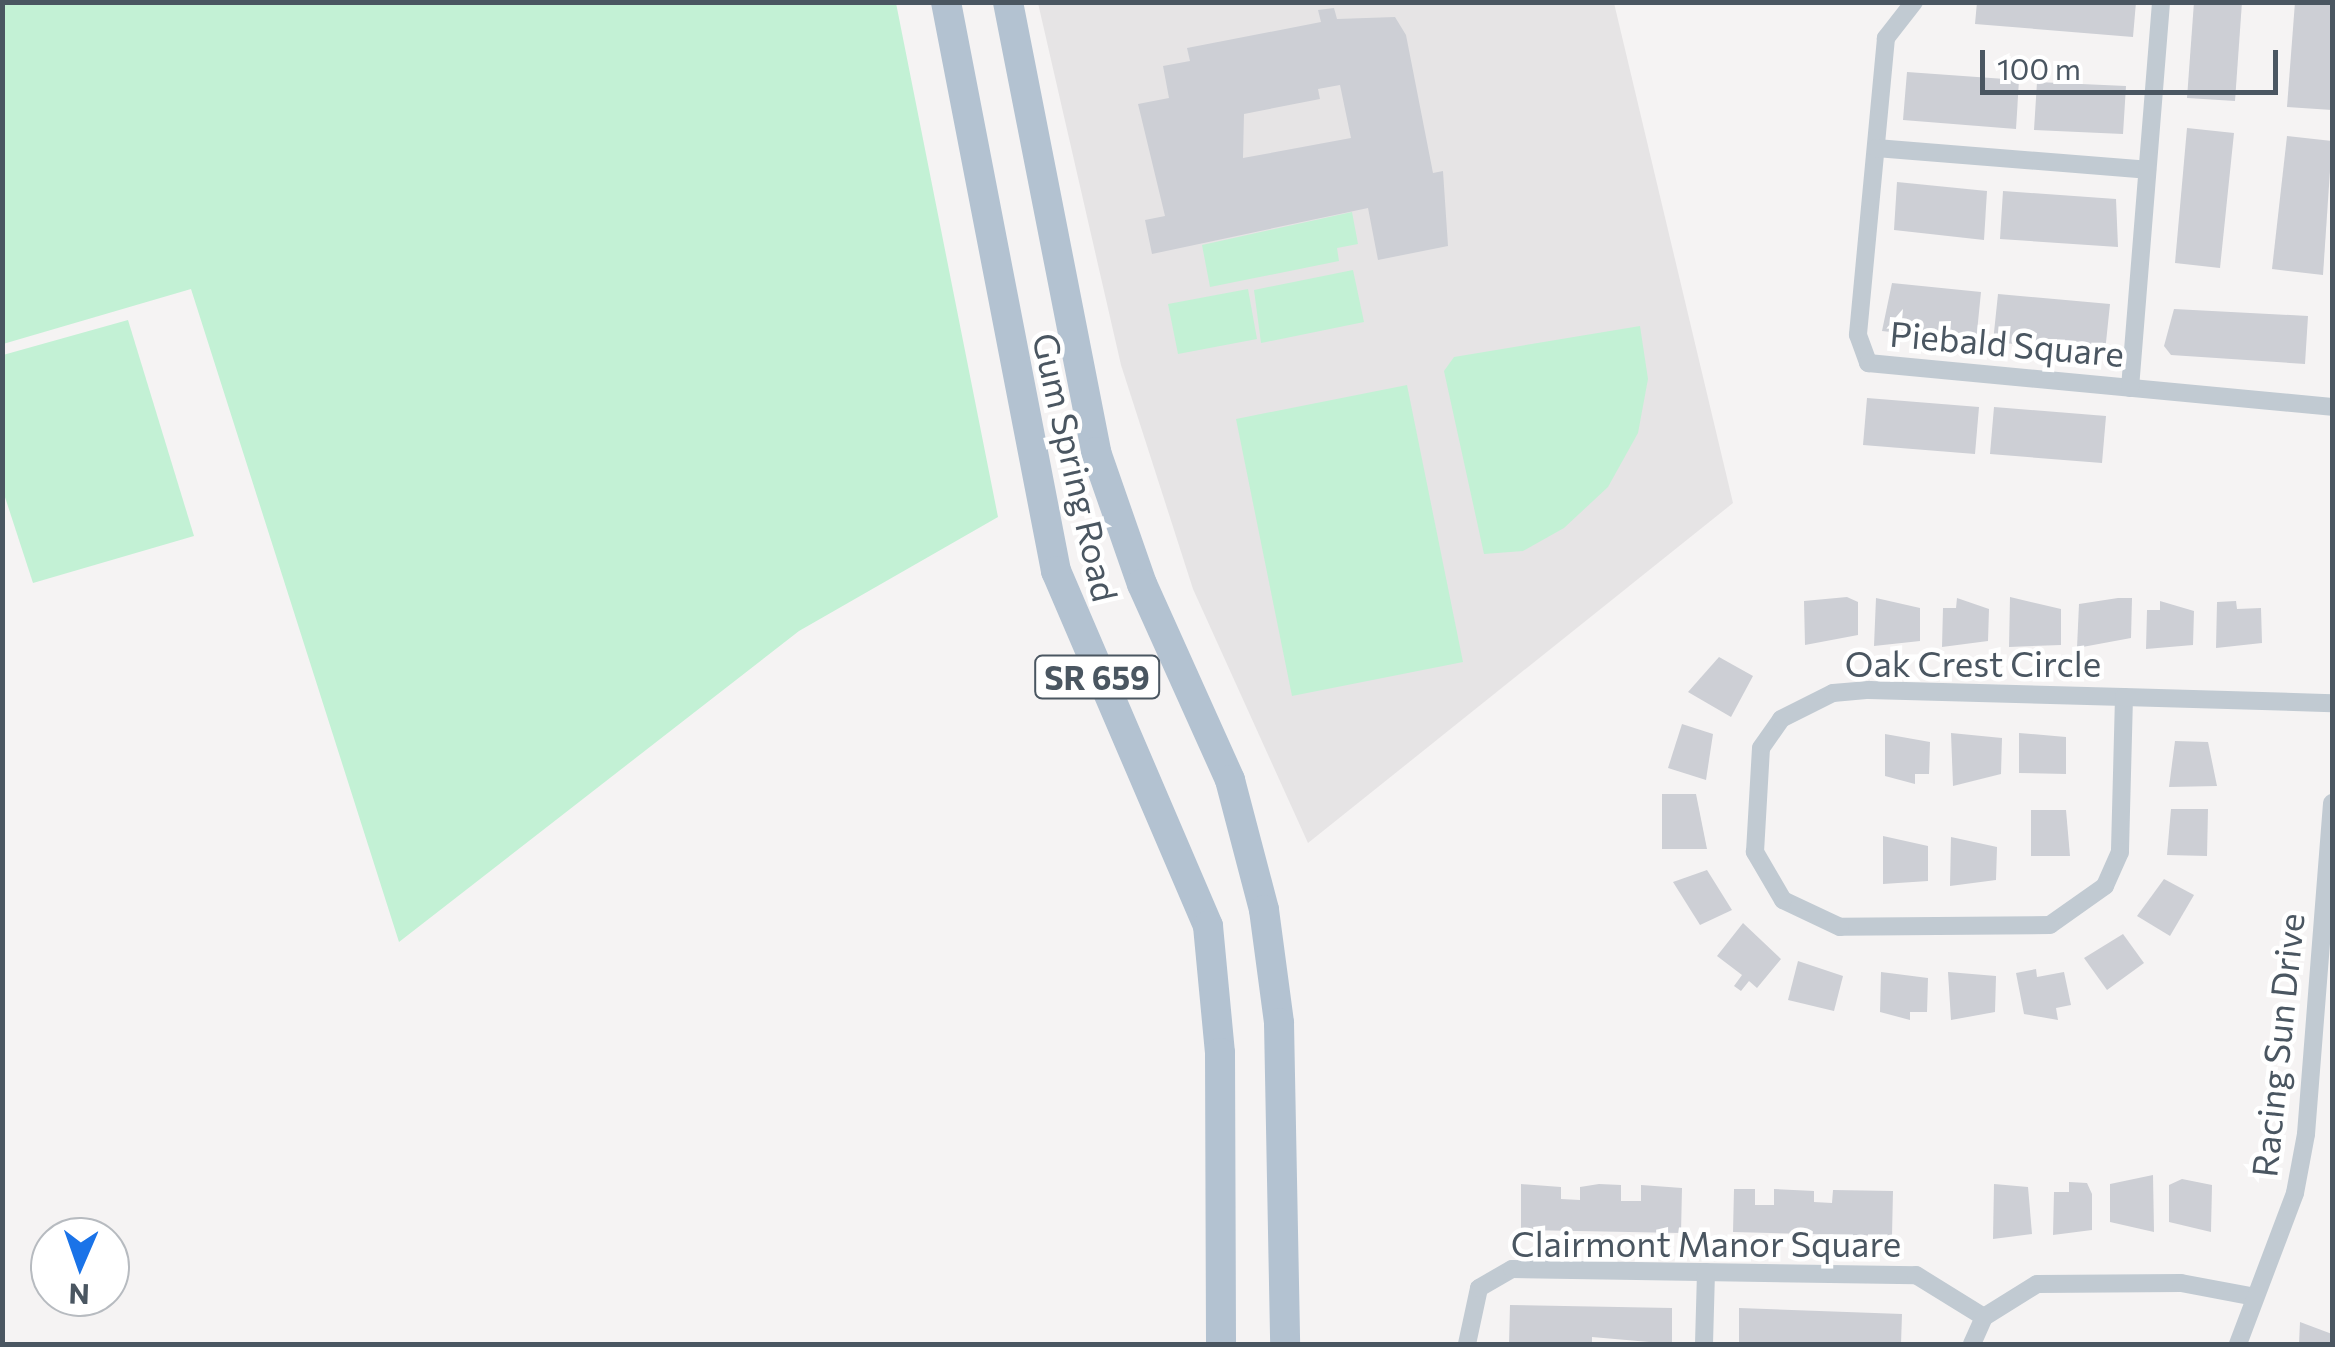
<!DOCTYPE html>
<html>
<head>
<meta charset="utf-8">
<style>
	body { margin:0 }
	#map { position:relative; width:2335px; height:1347px; overflow:hidden; background:#f5f3f3; font-family:Commissioner,sans-serif }
	div>[style] { position:absolute }
	.education>* { inset:0; background:#e6e4e5 }
	.green>* { inset:0; background:#c3f1d5 }
	.building>* { inset:0; background:#cdcfd5 }
	.street>* { height:18px; margin:-9px; padding:0 9px; transform-origin:9px; border-radius:9px; background:#c1cad2 }
	.primary>* { height:30px; margin:-15px; padding:0 15px; transform-origin:15px; border-radius:15px; background:#b3c2d1 }
	span { translate:-50% -50%; white-space:nowrap; text-align:center; line-height:1.15; -webkit-text-stroke:9px #fff; paint-order:stroke }
	.shield-label span { padding:2px 8px; background:#fff; border:2px solid; border-radius:8px; -webkit-text-stroke-width:0 }
	.shield-label { font-size:32px; color:#4a5661; font-weight:700 }
	.street-label { font-size:35px; color:#4a5661 }
	.frame { position:absolute; inset:0; border:5px solid #4a5661; pointer-events:none }
	.north { position:absolute; left:30px; top:1217px; width:100px; height:100px; box-sizing:border-box; background:#fff; border:2px solid #b7bbc0; border-radius:50%; rotate:182deg; font-size:28px; font-weight:700; line-height:40px; text-align:center; color:#4a5661 }
	.north::after { content:''; display:block; margin:auto; width:35px; height:45px; background:#1a73e8; clip-path:polygon(50% 0,100% 100%,50% 72%,0 100%) }
	.scale { position:absolute; left:1980px; top:50px; width:298px; height:45px; box-sizing:border-box; border:5px solid #4a5661; border-top:0; padding-left:12px; font-size:30px; line-height:35px; white-space:nowrap; color:#4a5661; -webkit-text-stroke:8px #fff; paint-order:stroke }
</style>
</head>
<body>
<div id="map">
	<div class="education">
		<div style="clip-path:polygon(1038px 3px,1614px 3px,1733px 503px,1308px 843px,1193px 589px,1121px 365px)"></div>
	</div>
	<div class="green">
		<div style="clip-path:polygon(3px 2px,896px 3px,998px 517px,799px 631px,399px 942px,191px 289px,3px 344px)"></div>
		<div style="clip-path:polygon(1352px 212px,1358px 244px,1337px 248px,1339px 261px,1210px 287px,1202px 245px)"></div>
		<div style="clip-path:polygon(1353px 270px,1364px 322px,1261px 343px,1254px 290px)"></div>
		<div style="clip-path:polygon(1248px 289px,1257px 339px,1178px 354px,1168px 304px)"></div>
		<div style="clip-path:polygon(128px 320px,194px 536px,33px 583px,3px 491px,3px 355px)"></div>
		<div style="clip-path:polygon(1640px 326px,1648px 379px,1638px 433px,1608px 487px,1564px 528px,1523px 551px,1484px 554px,1444px 371px,1454px 357px)"></div>
		<div style="clip-path:polygon(1407px 385px,1463px 662px,1292px 696px,1236px 419px)"></div>
	</div>
	<div class="building">
		<div style="clip-path:polygon(1977px 2px,2136px 2px,2133px 37px,1975px 24px)"></div>
		<div style="clip-path:polygon(2194px 2px,2242px 2px,2235px 101px,2187px 98px)"></div>
		<div style="clip-path:polygon(2295px 2px,2332px 2px,2332px 110px,2287px 107px)"></div>
		<div style="clip-path:polygon(evenodd,1334px 8px,1337px 19px,1395px 17px,1406px 35px,1433px 173px,1443px 171px,1448px 246px,1378px 260px,1368px 208px,1152px 254px,1145px 220px,1165px 216px,1138px 104px,1169px 98px,1163px 66px,1190px 61px,1187px 48px,1321px 22px,1318px 10px,1334px 8px,1340px 85px,1351px 138px,1243px 158px,1244px 114px,1320px 99px,1318px 89px,1340px 85px)"></div>
		<div style="clip-path:polygon(1907px 72px,2019px 80px,2016px 129px,1903px 120px)"></div>
		<div style="clip-path:polygon(2037px 82px,2126px 86px,2123px 134px,2034px 130px)"></div>
		<div style="clip-path:polygon(2187px 128px,2234px 133px,2220px 268px,2175px 263px)"></div>
		<div style="clip-path:polygon(2287px 136px,2332px 141px,2323px 275px,2272px 269px)"></div>
		<div style="clip-path:polygon(1897px 182px,1987px 191px,1984px 240px,1894px 230px)"></div>
		<div style="clip-path:polygon(2003px 191px,2116px 199px,2118px 247px,2000px 239px)"></div>
		<div style="clip-path:polygon(1892px 283px,1981px 292px,1976px 342px,1882px 331px)"></div>
		<div style="clip-path:polygon(1998px 294px,2110px 304px,2105px 352px,1993px 342px)"></div>
		<div style="clip-path:polygon(2174px 309px,2308px 316px,2305px 364px,2171px 355px,2164px 346px)"></div>
		<div style="clip-path:polygon(1867px 398px,1979px 407px,1975px 454px,1863px 445px)"></div>
		<div style="clip-path:polygon(1994px 407px,2106px 416px,2102px 463px,1990px 454px)"></div>
		<div style="clip-path:polygon(1847px 597px,1858px 602px,1858px 635px,1805px 645px,1804px 601px)"></div>
		<div style="clip-path:polygon(2010px 597px,2061px 609px,2061px 645px,2009px 647px)"></div>
		<div style="clip-path:polygon(1876px 598px,1920px 608px,1920px 641px,1874px 646px)"></div>
		<div style="clip-path:polygon(1957px 598px,1989px 609px,1988px 641px,1942px 647px,1943px 608px,1956px 608px)"></div>
		<div style="clip-path:polygon(2118px 598px,2132px 598px,2131px 638px,2077px 648px,2079px 604px)"></div>
		<div style="clip-path:polygon(2160px 601px,2194px 611px,2193px 645px,2146px 649px,2147px 610px,2160px 610px)"></div>
		<div style="clip-path:polygon(2236px 601px,2237px 609px,2261px 608px,2262px 643px,2216px 648px,2217px 602px)"></div>
		<div style="clip-path:polygon(1719px 657px,1753px 676px,1731px 717px,1688px 692px)"></div>
		<div style="clip-path:polygon(1682px 724px,1713px 734px,1706px 780px,1668px 768px)"></div>
		<div style="clip-path:polygon(1951px 733px,2002px 738px,2001px 774px,1953px 786px)"></div>
		<div style="clip-path:polygon(2019px 733px,2066px 737px,2066px 774px,2019px 773px)"></div>
		<div style="clip-path:polygon(1885px 734px,1930px 742px,1929px 774px,1915px 774px,1915px 784px,1885px 776px)"></div>
		<div style="clip-path:polygon(2175px 741px,2208px 742px,2217px 786px,2169px 787px)"></div>
		<div style="clip-path:polygon(1662px 794px,1696px 794px,1707px 849px,1662px 849px)"></div>
		<div style="clip-path:polygon(2171px 809px,2208px 809px,2207px 856px,2167px 855px)"></div>
		<div style="clip-path:polygon(2031px 810px,2066px 810px,2070px 856px,2031px 856px)"></div>
		<div style="clip-path:polygon(1883px 836px,1928px 846px,1928px 881px,1883px 884px)"></div>
		<div style="clip-path:polygon(1951px 837px,1997px 847px,1996px 880px,1950px 886px)"></div>
		<div style="clip-path:polygon(1707px 870px,1732px 910px,1700px 925px,1673px 882px)"></div>
		<div style="clip-path:polygon(2164px 879px,2194px 895px,2170px 936px,2137px 916px)"></div>
		<div style="clip-path:polygon(1743px 923px,1781px 959px,1757px 988px,1749px 981px,1741px 991px,1734px 986px,1742px 975px,1717px 956px)"></div>
		<div style="clip-path:polygon(2123px 934px,2144px 963px,2107px 990px,2084px 958px)"></div>
		<div style="clip-path:polygon(1798px 961px,1843px 976px,1834px 1011px,1788px 1000px)"></div>
		<div style="clip-path:polygon(2036px 969px,2037px 977px,2064px 972px,2071px 1005px,2056px 1008px,2058px 1020px,2024px 1014px,2016px 973px)"></div>
		<div style="clip-path:polygon(1881px 972px,1928px 978px,1927px 1012px,1910px 1012px,1910px 1020px,1880px 1012px)"></div>
		<div style="clip-path:polygon(1948px 972px,1996px 976px,1995px 1012px,1951px 1020px)"></div>
		<div style="clip-path:polygon(2153px 1175px,2154px 1232px,2110px 1222px,2110px 1184px)"></div>
		<div style="clip-path:polygon(2182px 1179px,2212px 1185px,2211px 1232px,2169px 1222px,2169px 1185px)"></div>
		<div style="clip-path:polygon(2069px 1182px,2087px 1183px,2092px 1194px,2092px 1230px,2053px 1235px,2054px 1192px,2069px 1192px)"></div>
		<div style="clip-path:polygon(1521px 1184px,1561px 1187px,1561px 1199px,1580px 1200px,1580px 1187px,1599px 1184px,1621px 1185px,1621px 1201px,1641px 1201px,1641px 1185px,1682px 1188px,1681px 1233px,1521px 1230px)"></div>
		<div style="clip-path:polygon(1994px 1184px,2028px 1187px,2032px 1234px,1993px 1239px)"></div>
		<div style="clip-path:polygon(1734px 1189px,1755px 1189px,1755px 1205px,1774px 1205px,1774px 1189px,1814px 1191px,1814px 1202px,1832px 1203px,1833px 1190px,1893px 1191px,1892px 1236px,1733px 1232px)"></div>
		<div style="clip-path:polygon(1510px 1305px,1672px 1308px,1672px 1344px,1592px 1337px,1592px 1344px,1509px 1344px)"></div>
		<div style="clip-path:polygon(1739px 1308px,1902px 1314px,1901px 1344px,1739px 1344px)"></div>
		<div style="clip-path:polygon(2300px 1322px,2332px 1334px,2332px 1344px,2299px 1344px)"></div>
	</div>
	<div class="street">
		<div style="left:1914px;top:2px;width:46px;rotate:127.9deg"></div>
		<div style="left:1886px;top:38px;width:298px;rotate:95.4deg"></div>
		<div style="left:1858px;top:335px;width:30px;rotate:70deg"></div>
		<div style="left:1868px;top:363px;width:466px;rotate:5.4deg"></div>
		<div style="left:1876px;top:148px;width:272px;rotate:4.6deg"></div>
		<div style="left:2130px;top:388px;width:387px;rotate:-85.4deg"></div>
		<div style="left:2124px;top:697px;width:155px;rotate:91.5deg"></div>
		<div style="left:2120px;top:852px;width:37px;rotate:114deg"></div>
		<div style="left:2105px;top:886px;width:67px;rotate:144.7deg"></div>
		<div style="left:2050px;top:925px;width:210px;rotate:179.5deg"></div>
		<div style="left:1840px;top:927px;width:63px;rotate:-154.7deg"></div>
		<div style="left:1783px;top:900px;width:56px;rotate:-120.3deg"></div>
		<div style="left:1755px;top:852px;width:104px;rotate:-86.7deg"></div>
		<div style="left:1761px;top:748px;width:35px;rotate:-55deg"></div>
		<div style="left:1781px;top:719px;width:58px;rotate:-26.6deg"></div>
		<div style="left:1833px;top:693px;width:36px;rotate:-5deg"></div>
		<div style="left:1869px;top:690px;width:255px;rotate:1.6deg"></div>
		<div style="left:2124px;top:697px;width:208px;rotate:1.7deg"></div>
		<div style="left:1467px;top:1344px;width:57px;rotate:-77.9deg"></div>
		<div style="left:1479px;top:1288px;width:38px;rotate:-30deg"></div>
		<div style="left:1512px;top:1269px;width:404px;rotate:0.9deg"></div>
		<div style="left:1916px;top:1275px;width:80px;rotate:31.7deg"></div>
		<div style="left:1704px;top:1344px;width:72px;rotate:-88.4deg"></div>
		<div style="left:1972px;top:1344px;width:30px;rotate:-66deg"></div>
		<div style="left:1984px;top:1317px;width:62px;rotate:-31.9deg"></div>
		<div style="left:2037px;top:1284px;width:144px;rotate:-0.4deg"></div>
		<div style="left:2181px;top:1283px;width:75px;rotate:10.7deg"></div>
		<div style="left:2238px;top:1344px;width:161px;rotate:-69.3deg"></div>
		<div style="left:2295px;top:1193px;width:60px;rotate:-79.4deg"></div>
		<div style="left:2306px;top:1134px;width:332px;rotate:-85.5deg"></div>
	</div>
	<div class="primary">
		<div style="left:946px;top:2px;width:580px;rotate:79.06deg"></div>
		<div style="left:1056px;top:571px;width:386px;rotate:66.8deg"></div>
		<div style="left:1208px;top:926px;width:128px;rotate:84.6deg"></div>
		<div style="left:1220px;top:1053px;width:291px;rotate:89.8deg"></div>
		<div style="left:1008px;top:2px;width:459px;rotate:78.9deg"></div>
		<div style="left:1096px;top:452px;width:140px;rotate:70.8deg"></div>
		<div style="left:1142px;top:584px;width:215px;rotate:65.8deg"></div>
		<div style="left:1230px;top:780px;width:134px;rotate:75.3deg"></div>
		<div style="left:1264px;top:910px;width:114px;rotate:82.4deg"></div>
		<div style="left:1279px;top:1023px;width:321px;rotate:88.9deg"></div>
	</div>
	<div class="shield-label">
		<span style="left:1097px;top:677px">SR 659</span>
	</div>
	<div class="street-label">
		<span style="left:2007px;top:343px;rotate:5deg">Piebald Square</span>
		<span style="left:1076px;top:467px;rotate:77deg">Gum Spring Road</span>
		<span style="left:1973px;top:663px">Oak Crest Circle</span>
		<span style="left:2277px;top:1045px;rotate:-84deg">Racing Sun Drive</span>
		<span style="left:1706px;top:1243px">Clairmont Manor Square</span>
	</div>
	<div class="frame"></div>
	<div class="north">N</div>
	<div class="scale">100 m</div>
</div>
</body>
</html>
